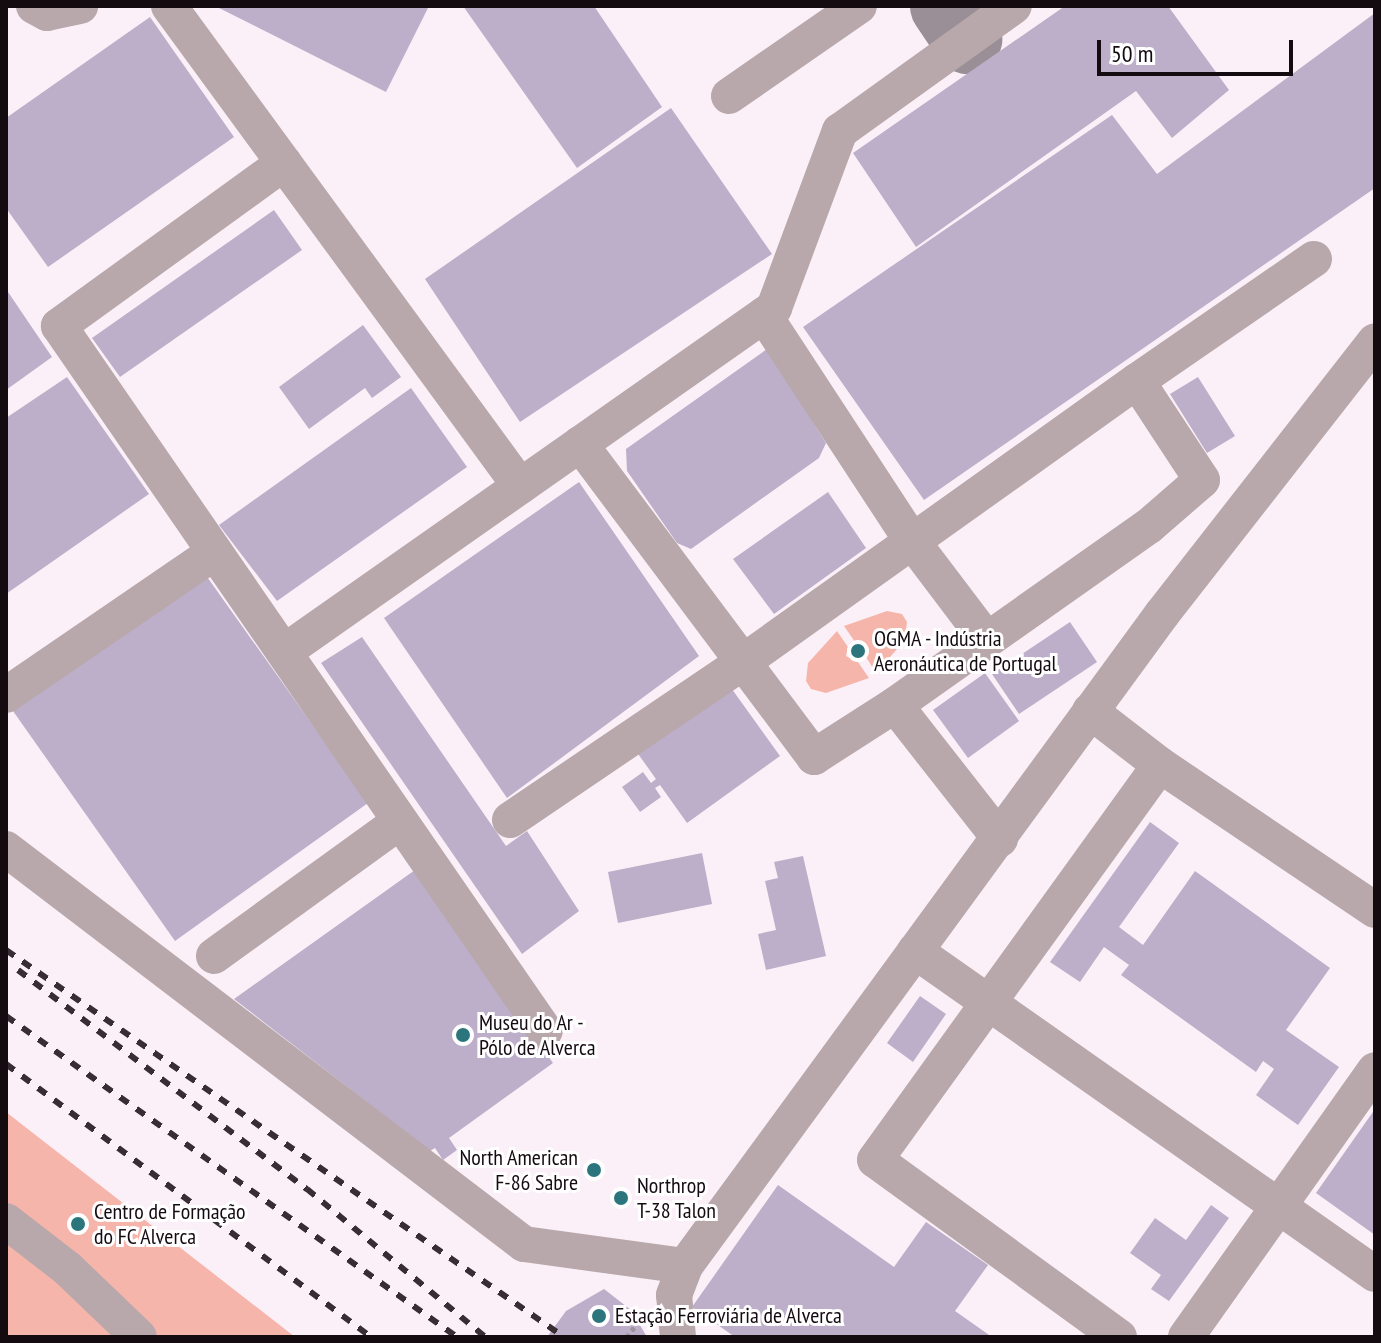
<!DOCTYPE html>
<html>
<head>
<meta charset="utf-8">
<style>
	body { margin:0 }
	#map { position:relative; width:1381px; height:1343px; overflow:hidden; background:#fcf0f8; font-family:"PT Sans Narrow",sans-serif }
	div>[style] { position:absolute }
	.green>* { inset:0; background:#f6b5ab }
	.taxiway>* { height:70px; margin:-35px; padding:0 35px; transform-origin:35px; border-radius:35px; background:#9a8f96 }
	.building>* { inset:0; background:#bdaec9 }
	.path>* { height:5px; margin-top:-2.5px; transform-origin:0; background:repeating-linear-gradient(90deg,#9e939a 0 4px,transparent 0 8px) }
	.minor>* { height:36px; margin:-18px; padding:0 18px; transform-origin:18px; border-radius:18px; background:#b8a8ab }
	.rail>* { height:6px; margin-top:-3px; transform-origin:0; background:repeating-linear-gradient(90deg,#372e34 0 10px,transparent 0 20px) }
	.dots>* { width:22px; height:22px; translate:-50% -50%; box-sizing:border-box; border:4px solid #fff; border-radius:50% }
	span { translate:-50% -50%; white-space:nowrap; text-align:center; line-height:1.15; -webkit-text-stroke:6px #fff; paint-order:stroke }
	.poi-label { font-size:22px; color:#140b11 }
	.left { translate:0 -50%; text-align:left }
	.right { translate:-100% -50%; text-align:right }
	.frame { position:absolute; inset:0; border:8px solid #140b11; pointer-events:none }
	.scale { position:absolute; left:1097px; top:40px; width:196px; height:36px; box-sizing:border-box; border:4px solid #140b11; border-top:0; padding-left:10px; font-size:24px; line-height:28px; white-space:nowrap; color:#140b11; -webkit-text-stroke:6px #fff; paint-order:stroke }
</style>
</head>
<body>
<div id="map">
	<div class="green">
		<div style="clip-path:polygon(887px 611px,902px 614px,907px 622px,905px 640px,876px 673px,866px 657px,868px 648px,855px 642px,844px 626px)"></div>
		<div style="clip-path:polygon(837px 631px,848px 647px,846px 656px,858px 662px,869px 678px,826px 693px,811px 689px,806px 681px,808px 663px)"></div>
		<div style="clip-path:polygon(6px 1112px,295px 1337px,6px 1337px)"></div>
	</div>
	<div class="taxiway">
		<div style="left:945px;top:6px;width:40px;rotate:56deg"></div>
	</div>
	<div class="building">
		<div style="clip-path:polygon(215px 6px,429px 6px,386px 92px)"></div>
		<div style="clip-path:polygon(463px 6px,594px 6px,662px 107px,577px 168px)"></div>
		<div style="clip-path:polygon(1065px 6px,1168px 6px,1229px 90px,1172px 138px,1136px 91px,916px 247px,853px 153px)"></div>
		<div style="clip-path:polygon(1375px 13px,1375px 188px,924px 500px,803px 327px,1112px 115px,1157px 174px)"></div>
		<div style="clip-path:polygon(150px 17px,234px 137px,48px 267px,6px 208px,6px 118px)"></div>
		<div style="clip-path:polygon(671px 108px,772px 254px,520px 422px,425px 279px)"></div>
		<div style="clip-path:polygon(274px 210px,302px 250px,120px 377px,92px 338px)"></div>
		<div style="clip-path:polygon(6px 289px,52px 357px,6px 390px)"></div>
		<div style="clip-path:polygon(363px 325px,401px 377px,372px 398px,365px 388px,309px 429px,279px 387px)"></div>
		<div style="clip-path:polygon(767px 349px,826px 443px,819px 458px,691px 549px,677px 543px,627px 471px,626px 449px)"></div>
		<div style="clip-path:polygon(67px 377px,149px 494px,6px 594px,6px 418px)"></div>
		<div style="clip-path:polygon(1198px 377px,1235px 436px,1207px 453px,1170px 394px)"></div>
		<div style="clip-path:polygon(411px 388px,467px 467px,277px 601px,219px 525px)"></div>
		<div style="clip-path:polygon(579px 482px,699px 656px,507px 798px,384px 618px)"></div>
		<div style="clip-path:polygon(828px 492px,866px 548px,774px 614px,733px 559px)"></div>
		<div style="clip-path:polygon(205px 574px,368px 803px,175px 941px,13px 711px)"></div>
		<div style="clip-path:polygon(1070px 622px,1097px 662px,1019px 714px,992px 674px)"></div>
		<div style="clip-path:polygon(362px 637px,506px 846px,527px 831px,579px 911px,522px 954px,321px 663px)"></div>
		<div style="clip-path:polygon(985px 673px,1019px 721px,968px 758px,933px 710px)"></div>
		<div style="clip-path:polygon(729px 685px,780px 756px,687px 823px,660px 785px,655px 788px,661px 797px,640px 812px,622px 787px,643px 772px,651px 783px,656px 779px,636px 751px)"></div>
		<div style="clip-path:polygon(1150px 822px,1179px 843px,1119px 927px,1143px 945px,1195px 871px,1330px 968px,1286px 1030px,1339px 1067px,1298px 1125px,1256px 1095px,1274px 1069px,1263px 1061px,1256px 1072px,1121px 975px,1129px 965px,1104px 947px,1080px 982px,1050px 962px)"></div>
		<div style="clip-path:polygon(702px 853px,712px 904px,618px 923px,608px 872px)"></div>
		<div style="clip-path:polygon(803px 856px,826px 956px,766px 970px,758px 934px,776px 930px,765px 881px,778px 878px,774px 862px)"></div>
		<div style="clip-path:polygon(415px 870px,553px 1063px,449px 1138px,457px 1150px,443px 1160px,435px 1148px,430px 1151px,234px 999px)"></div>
		<div style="clip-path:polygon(920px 996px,946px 1014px,913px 1062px,887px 1043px)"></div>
		<div style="clip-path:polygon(1375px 1109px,1375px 1235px,1316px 1193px)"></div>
		<div style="clip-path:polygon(778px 1185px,894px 1267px,926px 1222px,988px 1265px,955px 1311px,992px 1337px,735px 1337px,692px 1307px)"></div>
		<div style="clip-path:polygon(1211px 1205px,1229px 1218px,1169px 1301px,1151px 1289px,1161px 1275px,1130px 1253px,1155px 1218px,1186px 1240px)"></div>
		<div style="clip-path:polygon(604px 1289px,631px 1310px,647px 1337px,547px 1337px,566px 1311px)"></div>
	</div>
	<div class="path">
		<div style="left:627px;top:1337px;width:31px;rotate:-54deg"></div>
	</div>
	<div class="minor">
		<div style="left:34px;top:6px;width:15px;rotate:28deg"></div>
		<div style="left:47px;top:13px;width:34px;rotate:-12deg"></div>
		<div style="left:169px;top:6px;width:595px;rotate:53.82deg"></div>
		<div style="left:729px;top:96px;width:158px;rotate:-34.7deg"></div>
		<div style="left:284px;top:163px;width:278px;rotate:144.1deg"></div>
		<div style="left:59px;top:326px;width:856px;rotate:55.42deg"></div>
		<div style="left:764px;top:315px;width:270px;rotate:56.8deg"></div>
		<div style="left:912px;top:541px;width:124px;rotate:52.9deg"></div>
		<div style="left:580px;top:444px;width:391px;rotate:53.2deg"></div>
		<div style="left:814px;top:757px;width:96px;rotate:-32.7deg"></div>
		<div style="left:284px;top:652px;width:599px;rotate:-35.07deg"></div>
		<div style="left:774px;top:308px;width:189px;rotate:-69.6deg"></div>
		<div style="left:840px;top:131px;width:214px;rotate:-35.7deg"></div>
		<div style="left:6px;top:695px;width:253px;rotate:-34.4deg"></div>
		<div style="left:1090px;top:711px;width:88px;rotate:37.6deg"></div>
		<div style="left:1160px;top:765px;width:259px;rotate:34deg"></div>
		<div style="left:510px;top:820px;width:282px;rotate:-34.1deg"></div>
		<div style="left:743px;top:662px;width:484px;rotate:-35.5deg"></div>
		<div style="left:1000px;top:839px;width:170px;rotate:-128.1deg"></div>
		<div style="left:895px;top:705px;width:311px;rotate:-35.2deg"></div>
		<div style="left:1149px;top:526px;width:70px;rotate:-41deg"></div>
		<div style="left:1202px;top:480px;width:118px;rotate:-123.3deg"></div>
		<div style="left:1137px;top:381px;width:215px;rotate:-34.6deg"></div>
		<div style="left:6px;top:849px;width:651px;rotate:37.33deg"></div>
		<div style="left:524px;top:1244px;width:162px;rotate:7.8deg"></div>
		<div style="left:915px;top:951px;width:562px;rotate:35.08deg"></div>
		<div style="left:214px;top:956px;width:228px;rotate:-35.9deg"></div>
		<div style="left:6px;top:1221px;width:78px;rotate:37.7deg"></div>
		<div style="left:68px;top:1269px;width:98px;rotate:43.8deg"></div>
		<div style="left:678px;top:1337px;width:42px;rotate:-95.4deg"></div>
		<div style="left:674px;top:1295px;width:31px;rotate:-69deg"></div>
		<div style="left:685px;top:1266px;width:808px;rotate:-53.81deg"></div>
		<div style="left:1162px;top:614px;width:346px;rotate:-52deg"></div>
		<div style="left:1119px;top:1337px;width:301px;rotate:-144deg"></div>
		<div style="left:875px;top:1160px;width:487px;rotate:-54.2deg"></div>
		<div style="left:1186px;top:1337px;width:327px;rotate:-54.7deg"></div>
	</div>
	<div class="rail">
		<div style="left:6px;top:950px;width:679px;rotate:34.74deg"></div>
		<div style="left:18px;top:970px;width:363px;rotate:37.2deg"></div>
		<div style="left:307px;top:1189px;width:231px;rotate:39.7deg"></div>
		<div style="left:6px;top:1016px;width:554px;rotate:35.44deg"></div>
		<div style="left:6px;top:1064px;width:456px;rotate:36.8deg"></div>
	</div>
	<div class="dots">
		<div style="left:858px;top:651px;background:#2c757d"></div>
		<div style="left:463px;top:1035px;background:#2c757d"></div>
		<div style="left:594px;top:1170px;background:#2c757d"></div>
		<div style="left:621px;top:1198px;background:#2c757d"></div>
		<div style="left:78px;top:1224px;background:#2c757d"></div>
		<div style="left:599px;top:1316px;background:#2c757d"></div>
	</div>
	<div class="poi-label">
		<span class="left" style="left:874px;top:651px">OGMA - Indústria<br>Aeronáutica de Portugal</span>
		<span class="left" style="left:479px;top:1035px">Museu do Ar -<br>Pólo de Alverca</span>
		<span class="right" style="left:578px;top:1170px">North American<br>F-86 Sabre</span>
		<span class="left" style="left:637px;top:1198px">Northrop<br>T-38 Talon</span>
		<span class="left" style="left:94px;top:1224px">Centro de Formação<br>do FC Alverca</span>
		<span class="left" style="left:615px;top:1316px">Estação Ferroviária de Alverca</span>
	</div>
	<div class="frame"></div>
	<div class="scale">50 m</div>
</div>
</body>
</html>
